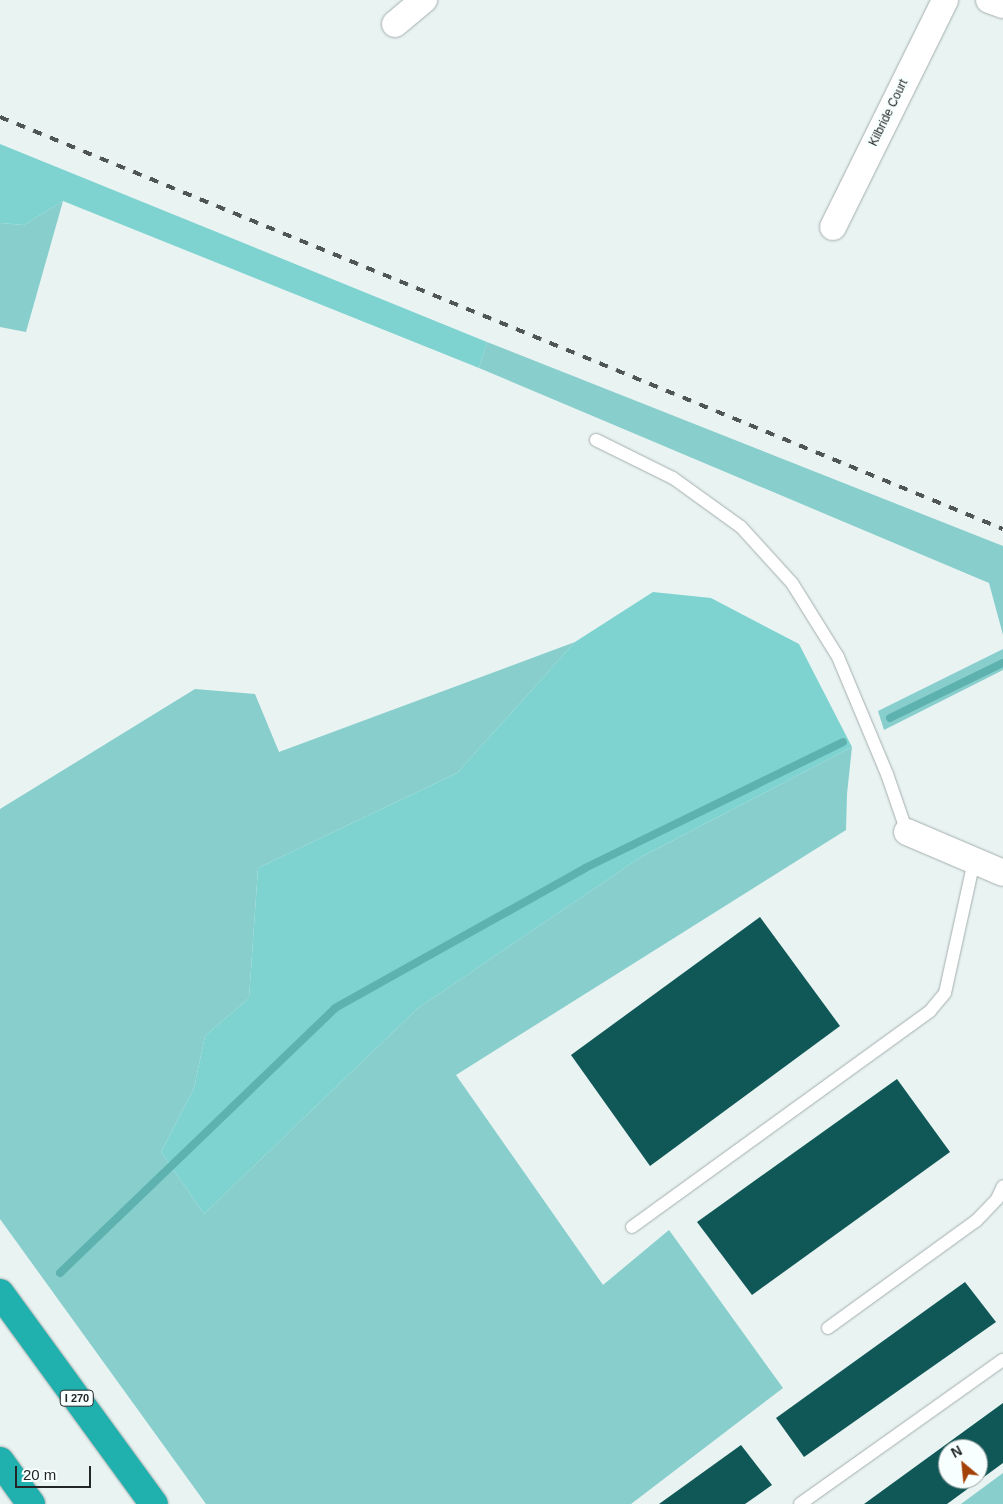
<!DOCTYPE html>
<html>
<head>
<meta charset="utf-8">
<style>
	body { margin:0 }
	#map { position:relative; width:1003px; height:1504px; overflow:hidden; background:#e8f3f2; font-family:Helvetica,sans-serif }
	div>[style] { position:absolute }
	.green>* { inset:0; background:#87cecc }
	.forest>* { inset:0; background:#7ed3d1 }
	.stream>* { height:8px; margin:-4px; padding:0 4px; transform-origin:4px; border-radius:4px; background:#5db2b0 }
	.building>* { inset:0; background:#105857 }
	.roads { filter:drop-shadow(0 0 1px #a4aead) drop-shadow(0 0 1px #a4aead) }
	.service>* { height:12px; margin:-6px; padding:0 6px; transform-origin:6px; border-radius:6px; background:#fff }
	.minor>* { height:26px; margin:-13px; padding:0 13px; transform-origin:13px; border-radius:13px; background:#fff }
	.motorway>* { height:28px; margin:-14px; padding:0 14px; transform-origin:14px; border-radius:14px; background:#20b1af }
	.rail>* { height:4px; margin-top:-2px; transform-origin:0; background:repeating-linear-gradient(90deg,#4f5454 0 9px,transparent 0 18px) }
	span { translate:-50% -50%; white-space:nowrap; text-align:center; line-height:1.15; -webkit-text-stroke:5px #f8ffff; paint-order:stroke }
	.shield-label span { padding:1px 4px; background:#f8ffff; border:1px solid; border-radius:4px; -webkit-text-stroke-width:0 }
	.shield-label { font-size:11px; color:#222626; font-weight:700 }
	.street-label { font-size:12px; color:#222626 }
	.north { position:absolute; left:938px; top:1439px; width:50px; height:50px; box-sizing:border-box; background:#f8ffff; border:1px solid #a2a8a8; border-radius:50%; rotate:332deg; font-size:14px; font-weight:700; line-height:20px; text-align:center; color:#222626 }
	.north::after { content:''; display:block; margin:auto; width:18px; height:22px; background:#a44108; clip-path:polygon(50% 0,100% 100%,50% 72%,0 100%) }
	.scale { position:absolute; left:15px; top:1466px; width:76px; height:22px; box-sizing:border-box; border:2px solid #222626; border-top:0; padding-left:6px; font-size:15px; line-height:18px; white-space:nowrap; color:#222626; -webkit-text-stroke:4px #f8ffff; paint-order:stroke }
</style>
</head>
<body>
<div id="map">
	<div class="green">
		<div style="clip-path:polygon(63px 201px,26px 332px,0 327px,0 223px,24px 225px)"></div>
		<div style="clip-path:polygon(487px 342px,1003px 546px,1003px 635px,989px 583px,479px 368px)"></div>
		<div style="clip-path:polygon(575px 642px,457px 773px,258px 868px,249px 998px,205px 1036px,194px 1088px,161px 1152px,204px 1214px,418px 1008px,641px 857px,852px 747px,847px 794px,846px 830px,456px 1075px,603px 1285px,669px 1230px,783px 1388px,631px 1504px,206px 1504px,0 1219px,0 809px,195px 689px,255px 694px,279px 752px)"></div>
		<div style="clip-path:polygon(1003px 649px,1003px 670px,884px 730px,878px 711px)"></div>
		<div style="clip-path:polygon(1003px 1473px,1003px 1504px,961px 1504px)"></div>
	</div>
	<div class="forest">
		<div style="clip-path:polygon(0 144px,487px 342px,479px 368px,63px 201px,24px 225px,0 223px)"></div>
		<div style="clip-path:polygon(653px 592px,711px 598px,799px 644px,852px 747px,641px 857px,418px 1008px,204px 1214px,161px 1152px,194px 1088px,205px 1036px,249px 998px,258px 868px,457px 773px,575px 642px)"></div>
	</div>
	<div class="stream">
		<div style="left:890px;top:718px;width:126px;rotate:-26deg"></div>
		<div style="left:60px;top:1273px;width:382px;rotate:-43.9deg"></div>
		<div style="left:335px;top:1008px;width:287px;rotate:-29.2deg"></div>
		<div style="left:585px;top:868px;width:287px;rotate:-26deg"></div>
	</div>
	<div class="building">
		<div style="clip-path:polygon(760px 917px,840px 1026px,650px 1166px,571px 1055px)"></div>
		<div style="clip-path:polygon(897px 1079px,950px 1152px,752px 1295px,697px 1222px)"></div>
		<div style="clip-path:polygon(965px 1282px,996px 1322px,804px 1457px,776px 1418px)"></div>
		<div style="clip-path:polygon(evenodd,1003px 1403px,1003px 1463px,947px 1504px,864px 1504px,1003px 1403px,948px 1449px,978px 1449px,978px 1479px,948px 1479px,948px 1449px)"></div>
		<div style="clip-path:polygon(741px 1445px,772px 1485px,745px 1504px,659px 1504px)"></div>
	</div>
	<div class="roads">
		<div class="service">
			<div style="left:596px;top:440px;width:86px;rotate:26.3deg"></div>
			<div style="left:673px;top:478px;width:84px;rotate:35.8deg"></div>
			<div style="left:741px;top:527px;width:76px;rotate:47.7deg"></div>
			<div style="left:792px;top:583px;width:87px;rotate:58.1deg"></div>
			<div style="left:838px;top:657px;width:127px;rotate:67.3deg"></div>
			<div style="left:887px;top:774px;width:61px;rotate:71deg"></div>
			<div style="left:632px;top:1227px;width:368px;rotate:-35.9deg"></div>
			<div style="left:930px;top:1011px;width:23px;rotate:-50deg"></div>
			<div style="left:945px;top:993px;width:135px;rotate:-77.6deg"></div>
			<div style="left:828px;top:1328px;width:183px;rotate:-35.9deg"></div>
			<div style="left:976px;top:1221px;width:30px;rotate:-46deg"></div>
			<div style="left:997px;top:1199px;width:14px;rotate:-65deg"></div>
			<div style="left:800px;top:1504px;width:249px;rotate:-35.4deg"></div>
		</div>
		<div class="minor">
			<div style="left:989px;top:0;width:15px;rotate:20deg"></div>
			<div style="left:395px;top:24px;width:38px;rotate:-40deg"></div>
			<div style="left:833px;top:227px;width:253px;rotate:-63.7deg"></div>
			<div style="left:907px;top:832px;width:104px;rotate:23.1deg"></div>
		</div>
		<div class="motorway">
			<div style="left:0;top:1293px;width:261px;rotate:53.9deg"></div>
			<div style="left:0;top:1461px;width:53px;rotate:54.2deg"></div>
		</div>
	</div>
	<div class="rail">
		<div style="left:0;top:117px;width:1084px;rotate:22.33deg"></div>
	</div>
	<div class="shield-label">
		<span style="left:77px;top:1398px">I 270</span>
	</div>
	<div class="street-label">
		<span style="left:889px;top:113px;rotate:-64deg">Kilbride Court</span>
	</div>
	<div class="north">N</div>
	<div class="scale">20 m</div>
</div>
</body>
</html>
